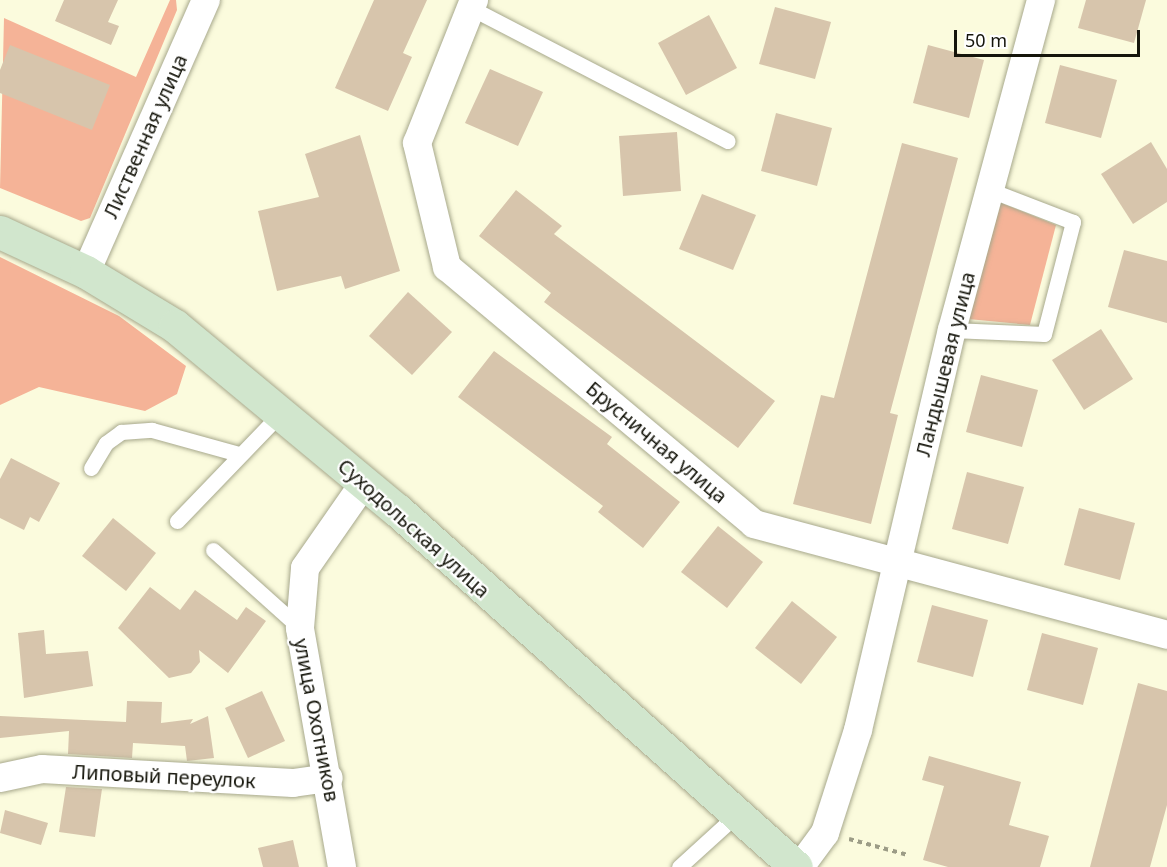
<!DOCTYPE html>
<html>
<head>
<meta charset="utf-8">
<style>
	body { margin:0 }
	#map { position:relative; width:1167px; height:867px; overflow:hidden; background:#fbfbdd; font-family:"Noto Sans",sans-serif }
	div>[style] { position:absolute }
	.green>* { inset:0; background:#f5b397 }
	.building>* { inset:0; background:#d7c5ac }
	.path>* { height:4px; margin-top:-2px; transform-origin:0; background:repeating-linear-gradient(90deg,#9c9c86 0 4.5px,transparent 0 9px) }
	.roads { filter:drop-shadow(0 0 2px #a7a88c) drop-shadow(0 0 2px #a7a88c) }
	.service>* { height:15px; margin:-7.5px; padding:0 7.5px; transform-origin:7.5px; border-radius:7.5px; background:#fff }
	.minor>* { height:28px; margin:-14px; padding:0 14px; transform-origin:14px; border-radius:14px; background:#fff }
	.secondary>* { height:33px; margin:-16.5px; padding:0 16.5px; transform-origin:16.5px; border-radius:16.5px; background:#d1e6cd }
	span { translate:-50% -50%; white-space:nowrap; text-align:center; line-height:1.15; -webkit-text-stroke:4.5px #fff; paint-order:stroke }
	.street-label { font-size:20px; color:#15150b }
	.scale { position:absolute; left:954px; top:30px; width:186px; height:27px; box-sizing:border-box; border:3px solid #15150b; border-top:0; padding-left:8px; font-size:18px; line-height:21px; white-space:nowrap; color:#15150b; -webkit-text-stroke:4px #fff; paint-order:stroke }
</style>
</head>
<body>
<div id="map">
	<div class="green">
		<div style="clip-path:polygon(170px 0,176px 0,177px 10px,90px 218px,81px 221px,0 188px,4px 18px,136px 77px)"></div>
		<div style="clip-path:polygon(1001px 203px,1056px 225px,1030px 325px,968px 319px)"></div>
		<div style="clip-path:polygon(0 257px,119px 316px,186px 366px,177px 394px,145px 411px,39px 387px,0 405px)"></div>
	</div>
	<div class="building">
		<div style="clip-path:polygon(64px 0,118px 0,108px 22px,119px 26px,111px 45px,55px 21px)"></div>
		<div style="clip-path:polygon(374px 0,427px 0,403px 53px,412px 57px,388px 111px,335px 88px)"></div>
		<div style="clip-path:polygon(1086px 0,1146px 0,1134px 43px,1078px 28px)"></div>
		<div style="clip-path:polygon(775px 7px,831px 22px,815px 79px,759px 64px)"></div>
		<div style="clip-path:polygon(709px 15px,737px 68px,686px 95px,658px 43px)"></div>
		<div style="clip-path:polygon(10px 45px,110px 85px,92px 130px,0 93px,0 70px)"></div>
		<div style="clip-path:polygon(928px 45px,984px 60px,969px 118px,913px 103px)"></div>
		<div style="clip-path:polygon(1060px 65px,1117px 80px,1101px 138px,1045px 123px)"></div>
		<div style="clip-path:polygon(490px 69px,543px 92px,518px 146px,465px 123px)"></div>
		<div style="clip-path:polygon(776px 113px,832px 128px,817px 186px,761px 171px)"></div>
		<div style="clip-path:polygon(677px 132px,681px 191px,623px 196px,619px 136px)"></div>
		<div style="clip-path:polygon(360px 135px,400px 271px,345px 289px,341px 276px,277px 291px,258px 211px,319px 197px,305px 154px)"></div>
		<div style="clip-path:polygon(1151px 142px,1167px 169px,1167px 202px,1133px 224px,1101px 174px)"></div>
		<div style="clip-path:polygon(902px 143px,958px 158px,890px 413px,898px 415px,871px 524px,793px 504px,821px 395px,834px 398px)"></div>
		<div style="clip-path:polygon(516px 190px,562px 226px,554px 234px,775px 401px,738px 448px,544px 302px,551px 293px,479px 236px)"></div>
		<div style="clip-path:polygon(702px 194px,756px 215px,733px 270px,679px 249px)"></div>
		<div style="clip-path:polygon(1124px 250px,1167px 261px,1167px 323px,1108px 307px)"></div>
		<div style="clip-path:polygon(408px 292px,452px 332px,412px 375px,369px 336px)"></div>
		<div style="clip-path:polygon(1101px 329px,1133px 379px,1084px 410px,1052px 360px)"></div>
		<div style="clip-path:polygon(494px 351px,612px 437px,607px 444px,680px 502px,643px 548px,598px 512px,603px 506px,458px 397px)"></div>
		<div style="clip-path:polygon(981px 375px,1038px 390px,1022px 447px,966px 432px)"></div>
		<div style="clip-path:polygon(11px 458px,60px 483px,39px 522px,30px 517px,24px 530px,0 518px,0 479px)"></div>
		<div style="clip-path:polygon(967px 472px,1024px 487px,1008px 544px,952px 529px)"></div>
		<div style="clip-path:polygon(1079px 508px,1135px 523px,1120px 580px,1064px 565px)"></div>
		<div style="clip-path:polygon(113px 518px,156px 553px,126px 591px,82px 556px)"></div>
		<div style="clip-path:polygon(718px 526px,763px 562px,727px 608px,681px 572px)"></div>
		<div style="clip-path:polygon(150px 587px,180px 610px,195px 590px,237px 620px,246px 607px,266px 621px,228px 673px,199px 650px,200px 662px,191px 673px,169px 678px,118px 628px)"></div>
		<div style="clip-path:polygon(792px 601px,837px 637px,801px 684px,755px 648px)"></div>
		<div style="clip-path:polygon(932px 605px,988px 620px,973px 677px,917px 662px)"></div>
		<div style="clip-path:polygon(44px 630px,46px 654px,88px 651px,93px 686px,24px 698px,18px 633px)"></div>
		<div style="clip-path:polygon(1042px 633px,1098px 648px,1083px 705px,1027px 690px)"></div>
		<div style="clip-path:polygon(1138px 683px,1167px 691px,1167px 805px,1150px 867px,1090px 867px)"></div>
		<div style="clip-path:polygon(262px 691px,285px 741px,248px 758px,225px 708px)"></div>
		<div style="clip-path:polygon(127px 701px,162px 702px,161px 723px,193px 719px,190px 724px,208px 716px,214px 758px,187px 761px,185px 746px,133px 743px,132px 758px,68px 754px,69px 731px,0 738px,0 716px,126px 722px)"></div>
		<div style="clip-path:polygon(929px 756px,1021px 782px,1009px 825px,1049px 836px,1040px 867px,948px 867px,923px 860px,944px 786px,922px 780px)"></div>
		<div style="clip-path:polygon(66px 787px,102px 789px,95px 837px,59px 832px)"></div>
		<div style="clip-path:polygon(5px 810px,48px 823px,41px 845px,0 833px)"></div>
		<div style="clip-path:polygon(293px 840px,299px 867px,263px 867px,258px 848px)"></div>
	</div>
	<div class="path">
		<div style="left:849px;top:839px;width:61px;rotate:15.2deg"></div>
	</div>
	<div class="roads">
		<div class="service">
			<div style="left:471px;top:8px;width:289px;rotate:27.4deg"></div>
			<div style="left:952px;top:330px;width:92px;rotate:2.5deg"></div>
			<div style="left:1044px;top:334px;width:116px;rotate:-75.5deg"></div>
			<div style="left:1073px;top:222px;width:89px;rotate:-158.9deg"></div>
			<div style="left:91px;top:468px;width:29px;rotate:-59deg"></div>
			<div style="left:106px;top:443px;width:19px;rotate:-36deg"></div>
			<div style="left:121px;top:432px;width:31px;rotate:-4deg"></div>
			<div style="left:152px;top:430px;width:90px;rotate:15.4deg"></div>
			<div style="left:177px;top:521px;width:151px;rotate:-46.1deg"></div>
			<div style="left:213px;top:550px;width:117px;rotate:41.9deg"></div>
			<div style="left:679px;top:867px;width:76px;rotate:-42.3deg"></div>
		</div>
		<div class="minor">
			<div style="left:474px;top:0;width:154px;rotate:111.7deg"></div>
			<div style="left:417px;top:143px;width:128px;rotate:76.4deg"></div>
			<div style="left:447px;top:267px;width:400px;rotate:39.9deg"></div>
			<div style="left:754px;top:524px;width:428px;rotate:15deg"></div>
			<div style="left:86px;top:272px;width:297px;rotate:-66.2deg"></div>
			<div style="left:0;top:778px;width:43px;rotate:-12.1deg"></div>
			<div style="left:42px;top:769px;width:251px;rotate:3.2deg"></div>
			<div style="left:293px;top:783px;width:36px;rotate:-8deg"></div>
			<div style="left:342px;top:867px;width:243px;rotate:-100deg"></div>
			<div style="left:300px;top:628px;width:60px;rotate:-85.2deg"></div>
			<div style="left:305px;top:568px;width:103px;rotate:-55.2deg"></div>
			<div style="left:800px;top:867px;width:42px;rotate:-53.7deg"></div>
			<div style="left:825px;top:833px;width:108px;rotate:-72.2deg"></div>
			<div style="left:858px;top:730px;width:411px;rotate:-76.8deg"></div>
			<div style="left:952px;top:330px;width:342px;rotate:-74.9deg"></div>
		</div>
		<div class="secondary">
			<div style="left:0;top:232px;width:95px;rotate:24.9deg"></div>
			<div style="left:86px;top:272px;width:104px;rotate:31.2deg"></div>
			<div style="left:175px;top:326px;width:288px;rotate:39.7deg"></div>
			<div style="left:397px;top:510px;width:535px;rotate:41.82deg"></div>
		</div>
	</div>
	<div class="street-label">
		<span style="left:145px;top:136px;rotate:-66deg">Лиственная улица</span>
		<span style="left:945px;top:364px;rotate:-76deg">Ландышевая улица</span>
		<span style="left:657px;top:442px;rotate:40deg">Брусничная улица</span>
		<span style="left:414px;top:528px;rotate:42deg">Суходольская улица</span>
		<span style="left:317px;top:720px;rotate:79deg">улица Охотников</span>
		<span style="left:164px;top:776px;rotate:3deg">Липовый переулок</span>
	</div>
	<div class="scale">50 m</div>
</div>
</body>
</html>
